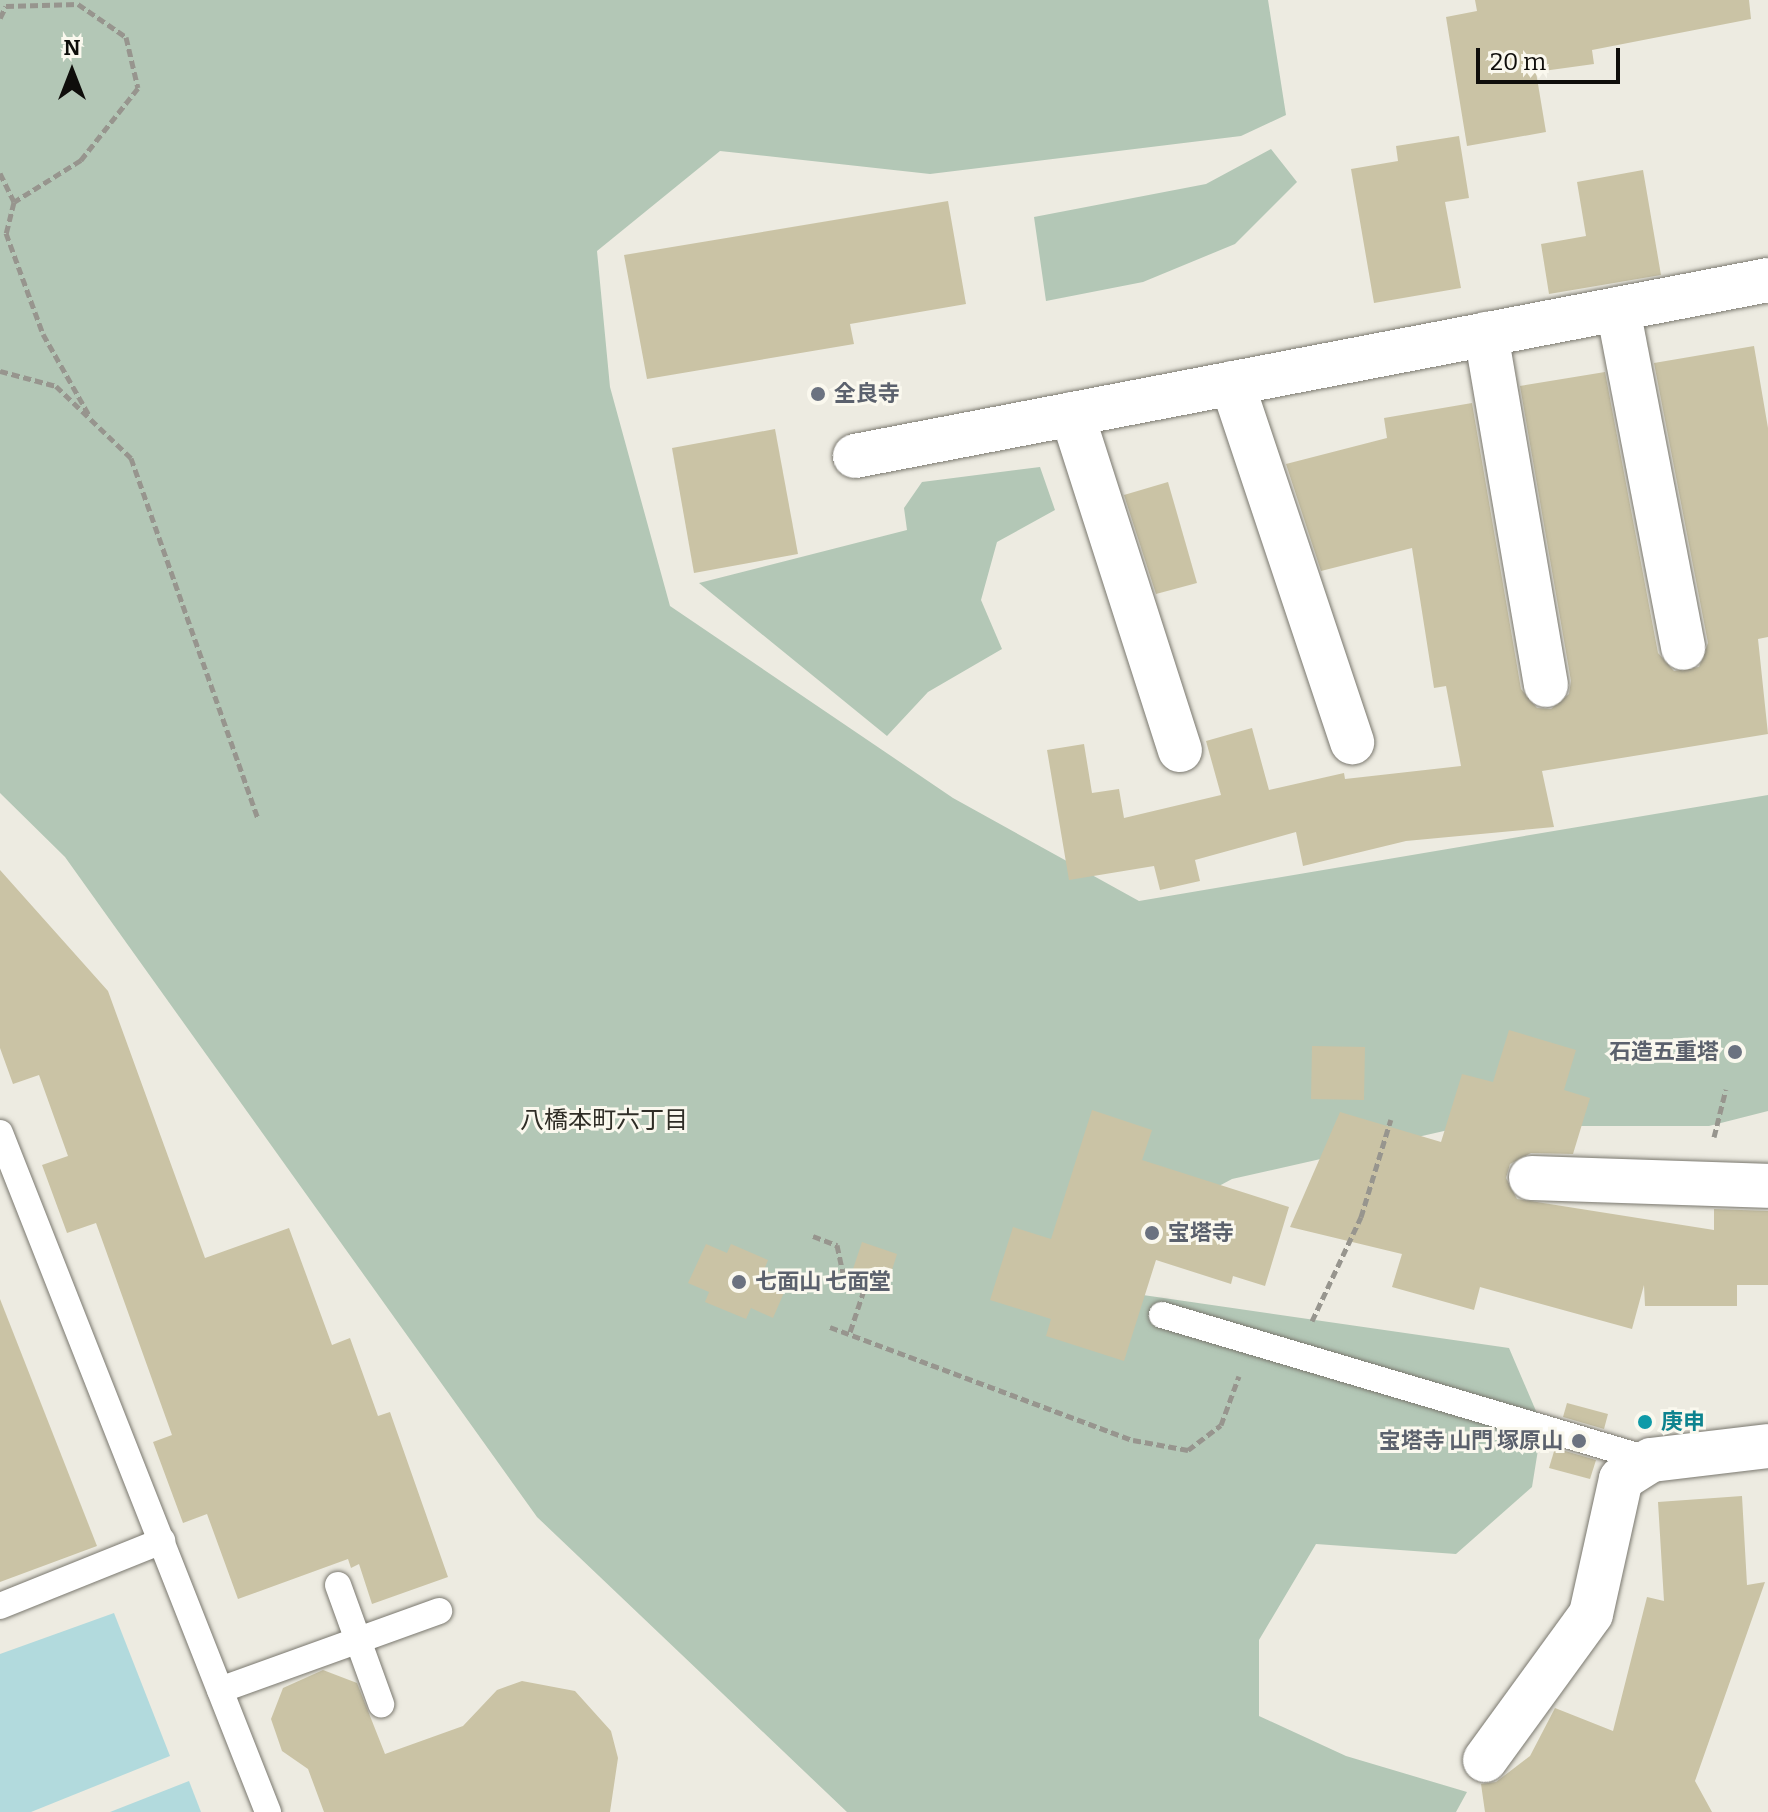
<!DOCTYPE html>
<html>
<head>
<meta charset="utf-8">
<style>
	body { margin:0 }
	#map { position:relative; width:1768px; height:1812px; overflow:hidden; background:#edebe1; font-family:Bitter,"Noto Sans JP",serif }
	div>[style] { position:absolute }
	.green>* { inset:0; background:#b3c7b6 }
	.water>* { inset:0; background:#b2dadd }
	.building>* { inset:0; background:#cac3a5 }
	.path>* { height:5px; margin-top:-2.5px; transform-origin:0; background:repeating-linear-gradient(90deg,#97958e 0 8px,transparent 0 12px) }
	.roads { filter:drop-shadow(0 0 2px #7a786f) drop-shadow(0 0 2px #7a786f) }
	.lane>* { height:26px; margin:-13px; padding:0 13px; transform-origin:13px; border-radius:13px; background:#fff }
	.street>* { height:44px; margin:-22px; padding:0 22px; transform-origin:22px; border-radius:22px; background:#fff }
	.dots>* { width:22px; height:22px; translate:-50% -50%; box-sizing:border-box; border:4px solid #faf8ee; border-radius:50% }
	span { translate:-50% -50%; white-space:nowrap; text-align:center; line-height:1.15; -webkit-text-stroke:6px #faf8ee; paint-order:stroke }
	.worship-label { font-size:22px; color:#5b616d; font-weight:700 }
	.left { translate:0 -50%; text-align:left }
	.right { translate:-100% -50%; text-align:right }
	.culture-label { font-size:22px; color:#0d838f; font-weight:700 }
	.neighbourhood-label { font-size:24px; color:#2f2d26 }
	.north { position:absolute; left:32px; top:32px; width:80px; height:80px; -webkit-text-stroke:6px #faf8ee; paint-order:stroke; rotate:0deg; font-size:22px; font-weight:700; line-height:32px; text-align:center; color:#0f0e0b }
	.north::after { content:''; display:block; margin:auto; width:28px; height:36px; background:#0f0e0b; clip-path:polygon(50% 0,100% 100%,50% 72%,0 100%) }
	.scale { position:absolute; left:1476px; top:48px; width:144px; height:36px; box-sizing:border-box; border:4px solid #0f0e0b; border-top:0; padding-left:10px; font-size:24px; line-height:28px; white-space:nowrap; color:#0f0e0b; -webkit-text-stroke:6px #faf8ee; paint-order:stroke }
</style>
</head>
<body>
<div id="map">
	<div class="green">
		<div style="clip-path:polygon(0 0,1268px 0,1286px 115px,1241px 136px,930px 174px,720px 151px,597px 251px,610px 387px,670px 606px,953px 798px,1139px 901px,1768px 795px,1768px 1111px,1709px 1126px,1466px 1126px,1232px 1179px,1133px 1232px,1143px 1295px,1509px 1348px,1542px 1425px,1532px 1487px,1456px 1554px,1316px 1544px,1259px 1640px,1259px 1716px,1346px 1756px,1467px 1792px,1456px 1812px,847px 1812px,537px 1517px,65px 857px,0 793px)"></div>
		<div style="clip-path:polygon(1271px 149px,1297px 182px,1235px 244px,1143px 282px,1046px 301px,1034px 217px,1206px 184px)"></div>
		<div style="clip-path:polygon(1040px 467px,1055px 510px,997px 542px,981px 600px,1002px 649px,928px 692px,887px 736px,699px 583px,907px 530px,904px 508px,922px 482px)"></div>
	</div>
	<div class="water">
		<div style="clip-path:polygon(114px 1613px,170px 1756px,31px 1812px,0 1812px,0 1654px)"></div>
		<div style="clip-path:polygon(189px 1781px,201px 1812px,110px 1812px)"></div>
	</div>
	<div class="building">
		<div style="clip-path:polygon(1475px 0,1749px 0,1751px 19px,1592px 50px,1594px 64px,1536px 72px,1546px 132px,1467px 146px,1446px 17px,1477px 11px)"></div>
		<div style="clip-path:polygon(1459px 136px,1469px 198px,1445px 202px,1461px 288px,1374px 303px,1351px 169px,1398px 161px,1396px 146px)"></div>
		<div style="clip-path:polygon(1643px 170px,1661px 275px,1549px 294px,1541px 244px,1586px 236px,1577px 182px)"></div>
		<div style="clip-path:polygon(948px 201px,966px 304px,850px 324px,854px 344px,647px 379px,624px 255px)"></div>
		<div style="clip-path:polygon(1754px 346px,1768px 428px,1768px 637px,1758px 639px,1768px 734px,1542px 771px,1554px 827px,1406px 841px,1303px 866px,1296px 832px,1195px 860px,1200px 881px,1160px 890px,1154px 866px,1069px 880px,1047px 750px,1084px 744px,1092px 793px,1119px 789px,1124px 818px,1221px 795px,1206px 741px,1252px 728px,1269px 790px,1344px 773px,1345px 779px,1461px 766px,1446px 686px,1434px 688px,1412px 548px,1321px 571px,1286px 464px,1387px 438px,1384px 418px,1472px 403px,1521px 689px,1537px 708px,1551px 709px,1569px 694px,1571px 681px,1520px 386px,1605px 372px,1658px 653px,1674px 671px,1699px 667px,1708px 643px,1654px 363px)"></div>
		<div style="clip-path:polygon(775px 429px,798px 554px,694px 573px,672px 448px)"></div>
		<div style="clip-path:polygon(1168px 482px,1197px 583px,1156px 594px,1124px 495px)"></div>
		<div style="clip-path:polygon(0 870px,108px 991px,205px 1258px,289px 1228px,332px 1345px,350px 1338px,378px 1416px,390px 1412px,448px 1577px,372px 1604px,359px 1564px,351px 1568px,348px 1559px,238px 1599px,207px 1514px,183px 1523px,153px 1442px,172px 1435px,96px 1223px,67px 1233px,42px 1165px,68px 1156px,39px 1075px,13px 1084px,0 1048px)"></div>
		<div style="clip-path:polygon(1509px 1030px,1576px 1050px,1564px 1090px,1590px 1098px,1573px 1154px,1531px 1153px,1510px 1164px,1506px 1178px,1517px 1199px,1714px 1230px,1714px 1209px,1768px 1211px,1768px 1285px,1737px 1285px,1737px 1306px,1645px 1306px,1644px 1285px,1632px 1329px,1480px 1287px,1474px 1310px,1392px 1287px,1402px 1254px,1290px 1227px,1340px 1112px,1441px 1142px,1462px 1074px,1493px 1082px)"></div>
		<div style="clip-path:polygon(1312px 1046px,1365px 1047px,1364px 1100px,1311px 1099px)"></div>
		<div style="clip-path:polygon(1092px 1110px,1152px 1130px,1142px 1160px,1289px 1207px,1265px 1286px,1233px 1276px,1231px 1284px,1156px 1260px,1124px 1361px,1046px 1336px,1051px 1319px,990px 1300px,1013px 1227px,1051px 1239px)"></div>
		<div style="clip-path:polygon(862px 1242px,897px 1254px,886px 1289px,850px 1278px)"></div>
		<div style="clip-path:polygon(706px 1244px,727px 1253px,731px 1244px,768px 1260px,764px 1270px,789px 1281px,773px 1318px,751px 1308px,746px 1319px,705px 1302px,709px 1292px,688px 1283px)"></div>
		<div style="clip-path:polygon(0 1299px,97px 1546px,0 1582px)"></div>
		<div style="clip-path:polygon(1567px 1403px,1608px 1414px,1604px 1429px,1563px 1417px)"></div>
		<div style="clip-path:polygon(1555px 1448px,1596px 1460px,1590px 1479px,1549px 1468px)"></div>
		<div style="clip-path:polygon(1742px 1496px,1747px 1585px,1765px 1582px,1695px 1781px,1712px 1812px,1485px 1812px,1481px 1784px,1496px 1782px,1530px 1756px,1555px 1708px,1613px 1731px,1647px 1597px,1664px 1601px,1658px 1502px)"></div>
		<div style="clip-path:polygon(323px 1670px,357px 1683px,385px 1754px,463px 1726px,497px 1690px,522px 1681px,575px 1691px,611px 1731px,618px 1758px,610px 1812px,324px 1812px,308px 1769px,282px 1751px,271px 1719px,283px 1688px)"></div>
	</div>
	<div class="path">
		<div style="left:0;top:18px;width:13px;rotate:-63deg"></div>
		<div style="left:6px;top:6px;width:72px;rotate:-1.6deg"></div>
		<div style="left:78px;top:4px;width:58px;rotate:34.5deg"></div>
		<div style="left:126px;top:37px;width:52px;rotate:76.8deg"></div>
		<div style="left:138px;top:88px;width:92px;rotate:128.4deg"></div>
		<div style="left:81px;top:160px;width:79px;rotate:147.9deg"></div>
		<div style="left:0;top:173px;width:32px;rotate:64deg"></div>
		<div style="left:14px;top:202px;width:32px;rotate:104deg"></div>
		<div style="left:6px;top:233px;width:108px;rotate:69.9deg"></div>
		<div style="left:43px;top:334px;width:93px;rotate:60.4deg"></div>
		<div style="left:0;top:371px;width:58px;rotate:15deg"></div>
		<div style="left:56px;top:386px;width:104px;rotate:43.8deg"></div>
		<div style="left:131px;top:458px;width:382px;rotate:70.6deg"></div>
		<div style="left:1714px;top:1137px;width:49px;rotate:-76deg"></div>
		<div style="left:813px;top:1236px;width:26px;rotate:21deg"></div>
		<div style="left:837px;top:1245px;width:38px;rotate:78deg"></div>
		<div style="left:845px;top:1282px;width:21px;rotate:23deg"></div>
		<div style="left:864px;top:1290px;width:47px;rotate:108.4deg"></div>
		<div style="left:1312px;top:1321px;width:115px;rotate:-64.8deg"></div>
		<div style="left:1361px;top:1217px;width:102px;rotate:-73deg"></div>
		<div style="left:830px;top:1327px;width:323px;rotate:20.5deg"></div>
		<div style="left:1133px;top:1440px;width:56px;rotate:10.3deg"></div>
		<div style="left:1188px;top:1450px;width:41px;rotate:-37.1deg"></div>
		<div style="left:1221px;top:1425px;width:52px;rotate:-69.8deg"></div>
	</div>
	<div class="roads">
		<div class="lane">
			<div style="left:0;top:1133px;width:730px;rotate:68.46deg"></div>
			<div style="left:1162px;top:1315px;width:510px;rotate:16.52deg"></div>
			<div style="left:338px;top:1585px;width:127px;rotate:70.1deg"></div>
			<div style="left:0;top:1606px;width:175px;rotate:-21.9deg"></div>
			<div style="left:220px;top:1690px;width:233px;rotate:-19.8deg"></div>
		</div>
		<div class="street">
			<div style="left:1618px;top:309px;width:345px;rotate:79.1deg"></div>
			<div style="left:1486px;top:334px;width:356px;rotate:80.3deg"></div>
			<div style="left:1232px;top:383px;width:379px;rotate:71.5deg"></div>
			<div style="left:1072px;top:414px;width:353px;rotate:72.2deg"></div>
			<div style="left:855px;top:456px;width:930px;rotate:-10.91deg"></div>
			<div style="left:1531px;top:1178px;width:237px;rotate:1.9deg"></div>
			<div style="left:1485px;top:1760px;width:180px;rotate:-54deg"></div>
			<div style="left:1591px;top:1614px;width:138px;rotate:-77.5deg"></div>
			<div style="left:1621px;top:1479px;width:36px;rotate:-32deg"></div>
			<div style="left:1651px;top:1460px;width:118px;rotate:-6.8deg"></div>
		</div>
	</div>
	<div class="dots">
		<div style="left:818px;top:394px;background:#6b7280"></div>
		<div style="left:1735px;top:1052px;background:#6b7280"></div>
		<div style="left:1152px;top:1233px;background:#6b7280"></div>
		<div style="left:739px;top:1282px;background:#6b7280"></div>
		<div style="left:1645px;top:1422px;background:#0f9aa8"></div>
		<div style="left:1579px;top:1441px;background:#6b7280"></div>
	</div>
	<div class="worship-label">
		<span class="left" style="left:834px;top:394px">全良寺</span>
		<span class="right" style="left:1719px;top:1052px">石造五重塔</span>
		<span class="left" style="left:1168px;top:1233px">宝塔寺</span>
		<span class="left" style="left:755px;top:1282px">七面山 七面堂</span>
		<span class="right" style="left:1563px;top:1441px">宝塔寺 山門 塚原山</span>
	</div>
	<div class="culture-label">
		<span class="left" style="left:1661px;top:1422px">庚申</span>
	</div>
	<div class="neighbourhood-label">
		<span style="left:604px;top:1121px">八橋本町六丁目</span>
	</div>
	<div class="north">N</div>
	<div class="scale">20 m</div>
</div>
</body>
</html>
